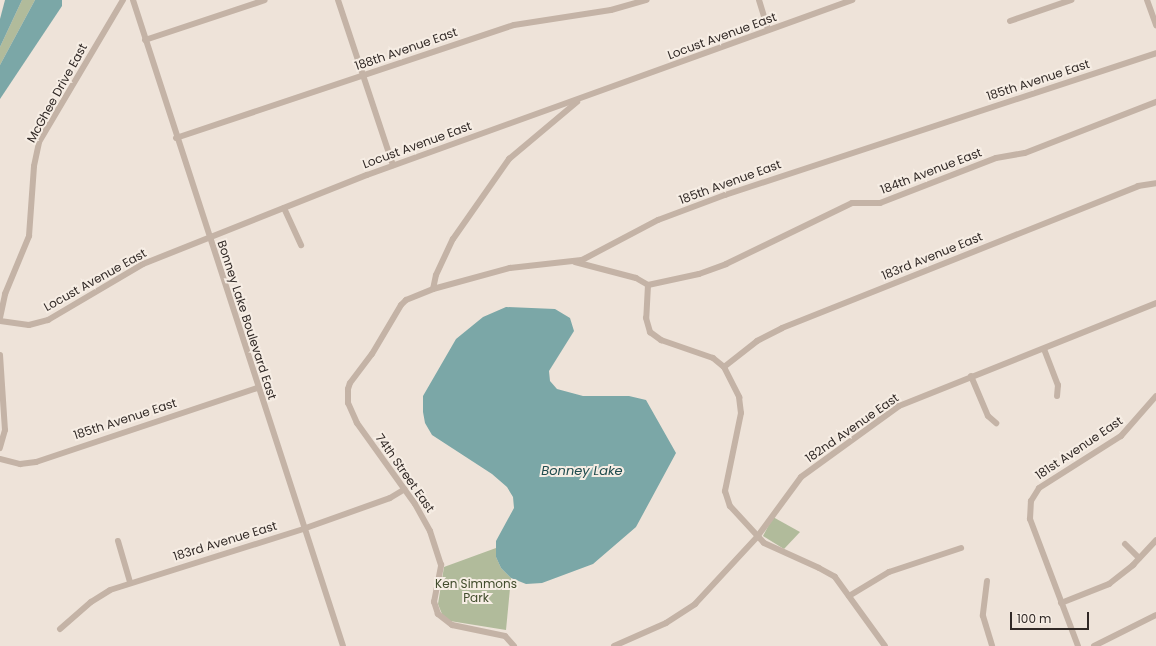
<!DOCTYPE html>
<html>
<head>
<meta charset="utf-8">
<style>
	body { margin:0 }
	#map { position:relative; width:1156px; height:646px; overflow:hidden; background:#eee3d9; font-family:Poppins,sans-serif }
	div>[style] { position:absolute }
	.green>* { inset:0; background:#b1bb9b }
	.water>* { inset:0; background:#7ba7a7 }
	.minor>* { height:6px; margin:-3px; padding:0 3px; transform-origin:3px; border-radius:3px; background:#c4b3a6 }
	span { translate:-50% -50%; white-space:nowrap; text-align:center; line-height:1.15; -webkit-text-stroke:4px #f6ede4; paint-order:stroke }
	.street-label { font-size:12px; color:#312926 }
	.park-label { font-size:12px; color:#424d2d }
	.water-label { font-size:13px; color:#204c4e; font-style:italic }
	.scale { position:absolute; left:1010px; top:612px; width:79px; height:18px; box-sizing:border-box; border:2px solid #312926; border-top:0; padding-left:5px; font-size:12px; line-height:14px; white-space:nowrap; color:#312926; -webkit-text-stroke:3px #f6ede4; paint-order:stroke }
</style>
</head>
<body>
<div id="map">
	<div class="green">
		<div style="clip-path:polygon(22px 0,35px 0,0 65px,0 47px)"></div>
		<div style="clip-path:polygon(773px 517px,800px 532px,784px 549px,763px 536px)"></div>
		<div style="clip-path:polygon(496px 548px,496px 557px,501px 568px,511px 578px,506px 630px,450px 621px,442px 614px,438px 604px,444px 567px)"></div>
	</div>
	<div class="water">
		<div style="clip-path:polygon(5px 0,22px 0,0 47px,0 19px)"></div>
		<div style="clip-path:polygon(35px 0,62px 0,62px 6px,0 99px,0 65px)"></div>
		<div style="clip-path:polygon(506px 307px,555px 309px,570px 318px,574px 331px,549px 371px,550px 381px,557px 389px,583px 396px,629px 396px,646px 400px,676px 453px,636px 527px,593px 564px,542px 583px,526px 584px,511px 578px,501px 568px,496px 557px,496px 541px,514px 508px,513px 497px,507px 487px,492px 474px,432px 435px,425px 423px,423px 412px,423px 396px,456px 339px,483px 317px)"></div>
	</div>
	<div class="minor">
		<div style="left:133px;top:0;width:679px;rotate:71.99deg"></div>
		<div style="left:338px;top:0;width:174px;rotate:71.6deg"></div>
		<div style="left:759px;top:0;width:31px;rotate:73deg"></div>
		<div style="left:1147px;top:0;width:27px;rotate:70deg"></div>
		<div style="left:1010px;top:21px;width:65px;rotate:-19deg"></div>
		<div style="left:145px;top:40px;width:126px;rotate:-18.4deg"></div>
		<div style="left:176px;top:138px;width:356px;rotate:-18.5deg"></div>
		<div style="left:514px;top:25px;width:98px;rotate:-8.8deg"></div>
		<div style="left:611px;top:10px;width:37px;rotate:-16deg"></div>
		<div style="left:284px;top:208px;width:41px;rotate:65.3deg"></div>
		<div style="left:575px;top:262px;width:63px;rotate:14.7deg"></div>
		<div style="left:636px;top:278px;width:14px;rotate:30deg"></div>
		<div style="left:648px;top:285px;width:52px;rotate:-12.2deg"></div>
		<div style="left:699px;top:274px;width:29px;rotate:-20deg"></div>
		<div style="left:726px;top:264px;width:140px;rotate:-25.8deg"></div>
		<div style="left:852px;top:203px;width:28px"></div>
		<div style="left:880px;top:203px;width:124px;rotate:-21.2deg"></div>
		<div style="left:996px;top:158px;width:29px;rotate:-10deg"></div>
		<div style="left:1025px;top:153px;width:141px;rotate:-21.3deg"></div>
		<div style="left:648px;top:285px;width:33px;rotate:93deg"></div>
		<div style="left:646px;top:318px;width:15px;rotate:74deg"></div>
		<div style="left:650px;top:332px;width:14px;rotate:36deg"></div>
		<div style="left:661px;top:340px;width:55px;rotate:19.1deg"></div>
		<div style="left:713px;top:358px;width:14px;rotate:39deg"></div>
		<div style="left:724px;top:367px;width:34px;rotate:63deg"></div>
		<div style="left:739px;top:397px;width:16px;rotate:83deg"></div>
		<div style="left:741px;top:413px;width:80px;rotate:101.6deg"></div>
		<div style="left:725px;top:491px;width:16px;rotate:72deg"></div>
		<div style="left:730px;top:506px;width:50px;rotate:47.4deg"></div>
		<div style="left:764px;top:543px;width:60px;rotate:24.4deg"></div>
		<div style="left:819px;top:568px;width:18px;rotate:29deg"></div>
		<div style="left:835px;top:577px;width:85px;rotate:54.1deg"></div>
		<div style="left:433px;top:289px;width:14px;rotate:-78deg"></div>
		<div style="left:436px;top:275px;width:40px;rotate:-65deg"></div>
		<div style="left:453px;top:239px;width:98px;rotate:-55deg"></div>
		<div style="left:509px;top:159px;width:89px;rotate:-40deg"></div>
		<div style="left:0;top:318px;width:25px;rotate:-78deg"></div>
		<div style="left:5px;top:294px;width:63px;rotate:-67.5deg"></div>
		<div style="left:29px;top:236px;width:70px;rotate:-85.9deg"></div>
		<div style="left:34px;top:166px;width:25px;rotate:-78deg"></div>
		<div style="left:39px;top:142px;width:165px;rotate:-59.4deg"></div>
		<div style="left:0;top:321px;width:29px;rotate:8deg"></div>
		<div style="left:29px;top:325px;width:20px;rotate:-15deg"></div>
		<div style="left:48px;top:320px;width:110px;rotate:-30.5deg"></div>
		<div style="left:143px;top:264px;width:241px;rotate:-21.7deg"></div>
		<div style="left:367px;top:175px;width:516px;rotate:-19.84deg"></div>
		<div style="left:1044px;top:349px;width:39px;rotate:69deg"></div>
		<div style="left:1058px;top:385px;width:11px;rotate:95deg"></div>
		<div style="left:0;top:355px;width:75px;rotate:86.2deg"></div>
		<div style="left:5px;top:430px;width:19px;rotate:106deg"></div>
		<div style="left:724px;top:367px;width:42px;rotate:-38.2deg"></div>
		<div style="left:757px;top:341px;width:28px;rotate:-27deg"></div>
		<div style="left:782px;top:328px;width:383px;rotate:-21.7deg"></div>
		<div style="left:1138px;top:186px;width:18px;rotate:-9deg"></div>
		<div style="left:971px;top:376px;width:43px;rotate:67deg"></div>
		<div style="left:988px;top:416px;width:11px;rotate:41deg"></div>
		<div style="left:0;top:459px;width:21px;rotate:14deg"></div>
		<div style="left:20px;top:464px;width:16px;rotate:-7deg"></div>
		<div style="left:36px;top:462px;width:233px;rotate:-18.5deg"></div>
		<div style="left:118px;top:541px;width:43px;rotate:73.7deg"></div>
		<div style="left:1125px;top:544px;width:20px;rotate:45deg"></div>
		<div style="left:987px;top:581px;width:35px;rotate:97deg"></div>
		<div style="left:983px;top:616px;width:31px;rotate:73deg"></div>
		<div style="left:849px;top:596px;width:47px;rotate:-31deg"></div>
		<div style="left:889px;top:572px;width:76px;rotate:-18.4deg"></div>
		<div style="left:1061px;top:603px;width:52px;rotate:-21.6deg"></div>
		<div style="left:1109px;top:584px;width:31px;rotate:-38deg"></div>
		<div style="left:1133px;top:565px;width:34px;rotate:-47deg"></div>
		<div style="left:60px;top:629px;width:41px;rotate:-41.1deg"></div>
		<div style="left:91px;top:602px;width:22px;rotate:-32deg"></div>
		<div style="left:110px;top:590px;width:202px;rotate:-17.5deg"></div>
		<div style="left:303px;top:529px;width:92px;rotate:-19.6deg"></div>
		<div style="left:390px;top:498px;width:17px;rotate:-31deg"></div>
		<div style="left:514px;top:646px;width:13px;rotate:-132deg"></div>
		<div style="left:505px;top:636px;width:54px;rotate:-168.3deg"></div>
		<div style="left:452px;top:625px;width:18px;rotate:-142deg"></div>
		<div style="left:438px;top:614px;width:13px;rotate:-108deg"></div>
		<div style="left:434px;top:602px;width:38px;rotate:-79deg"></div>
		<div style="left:441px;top:565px;width:36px;rotate:-108deg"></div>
		<div style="left:430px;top:531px;width:31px;rotate:-119deg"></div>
		<div style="left:415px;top:504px;width:100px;rotate:-125.6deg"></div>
		<div style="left:357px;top:423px;width:22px;rotate:-114deg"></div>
		<div style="left:348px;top:403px;width:14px;rotate:-90deg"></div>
		<div style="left:348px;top:389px;width:6px;rotate:-72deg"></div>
		<div style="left:350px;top:383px;width:36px;rotate:-53deg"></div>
		<div style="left:372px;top:354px;width:57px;rotate:-59.4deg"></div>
		<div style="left:401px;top:305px;width:7px;rotate:-45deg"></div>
		<div style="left:406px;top:300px;width:29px;rotate:-22deg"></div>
		<div style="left:433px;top:289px;width:80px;rotate:-15.3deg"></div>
		<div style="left:510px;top:268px;width:72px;rotate:-6.3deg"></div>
		<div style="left:582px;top:260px;width:86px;rotate:-27.8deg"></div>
		<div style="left:658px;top:220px;width:72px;rotate:-20.5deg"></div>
		<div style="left:725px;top:195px;width:454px;rotate:-18.2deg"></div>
		<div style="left:614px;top:646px;width:57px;rotate:-23.9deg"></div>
		<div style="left:666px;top:623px;width:35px;rotate:-33deg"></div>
		<div style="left:695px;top:604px;width:91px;rotate:-47.2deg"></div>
		<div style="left:757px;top:537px;width:74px;rotate:-53.7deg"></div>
		<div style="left:801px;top:477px;width:121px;rotate:-35.9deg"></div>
		<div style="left:899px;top:406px;width:277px;rotate:-21.8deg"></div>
		<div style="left:1078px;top:646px;width:136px;rotate:-110.7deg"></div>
		<div style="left:1030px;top:519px;width:18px;rotate:-87deg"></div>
		<div style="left:1031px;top:501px;width:15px;rotate:-58deg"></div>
		<div style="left:1039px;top:488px;width:97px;rotate:-32.4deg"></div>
		<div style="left:1121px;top:436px;width:53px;rotate:-48.8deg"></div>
		<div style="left:1094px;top:646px;width:69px;rotate:-26.6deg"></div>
	</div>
	<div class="street-label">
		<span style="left:722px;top:36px;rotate:-20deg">Locust Avenue East</span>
		<span style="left:406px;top:49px;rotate:-19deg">188th Avenue East</span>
		<span style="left:1038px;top:80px;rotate:-18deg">185th Avenue East</span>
		<span style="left:57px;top:93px;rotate:-61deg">McGhee Drive East</span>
		<span style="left:417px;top:145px;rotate:-20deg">Locust Avenue East</span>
		<span style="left:931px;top:171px;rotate:-21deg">184th Avenue East</span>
		<span style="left:730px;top:182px;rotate:-20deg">185th Avenue East</span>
		<span style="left:932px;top:256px;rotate:-22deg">183rd Avenue East</span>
		<span style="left:95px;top:280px;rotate:-29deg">Locust Avenue East</span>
		<span style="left:247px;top:320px;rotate:72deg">Bonney Lake Boulevard East</span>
		<span style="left:125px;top:419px;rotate:-18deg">185th Avenue East</span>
		<span style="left:852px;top:428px;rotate:-35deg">182nd Avenue East</span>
		<span style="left:1079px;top:448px;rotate:-34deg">181st Avenue East</span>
		<span style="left:405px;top:473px;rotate:55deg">74th Street East</span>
		<span style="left:225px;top:541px;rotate:-17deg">183rd Avenue East</span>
	</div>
	<div class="park-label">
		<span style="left:476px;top:591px">Ken Simmons<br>Park</span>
	</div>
	<div class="water-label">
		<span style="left:582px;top:471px">Bonney Lake</span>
	</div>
	<div class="scale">100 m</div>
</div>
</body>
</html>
